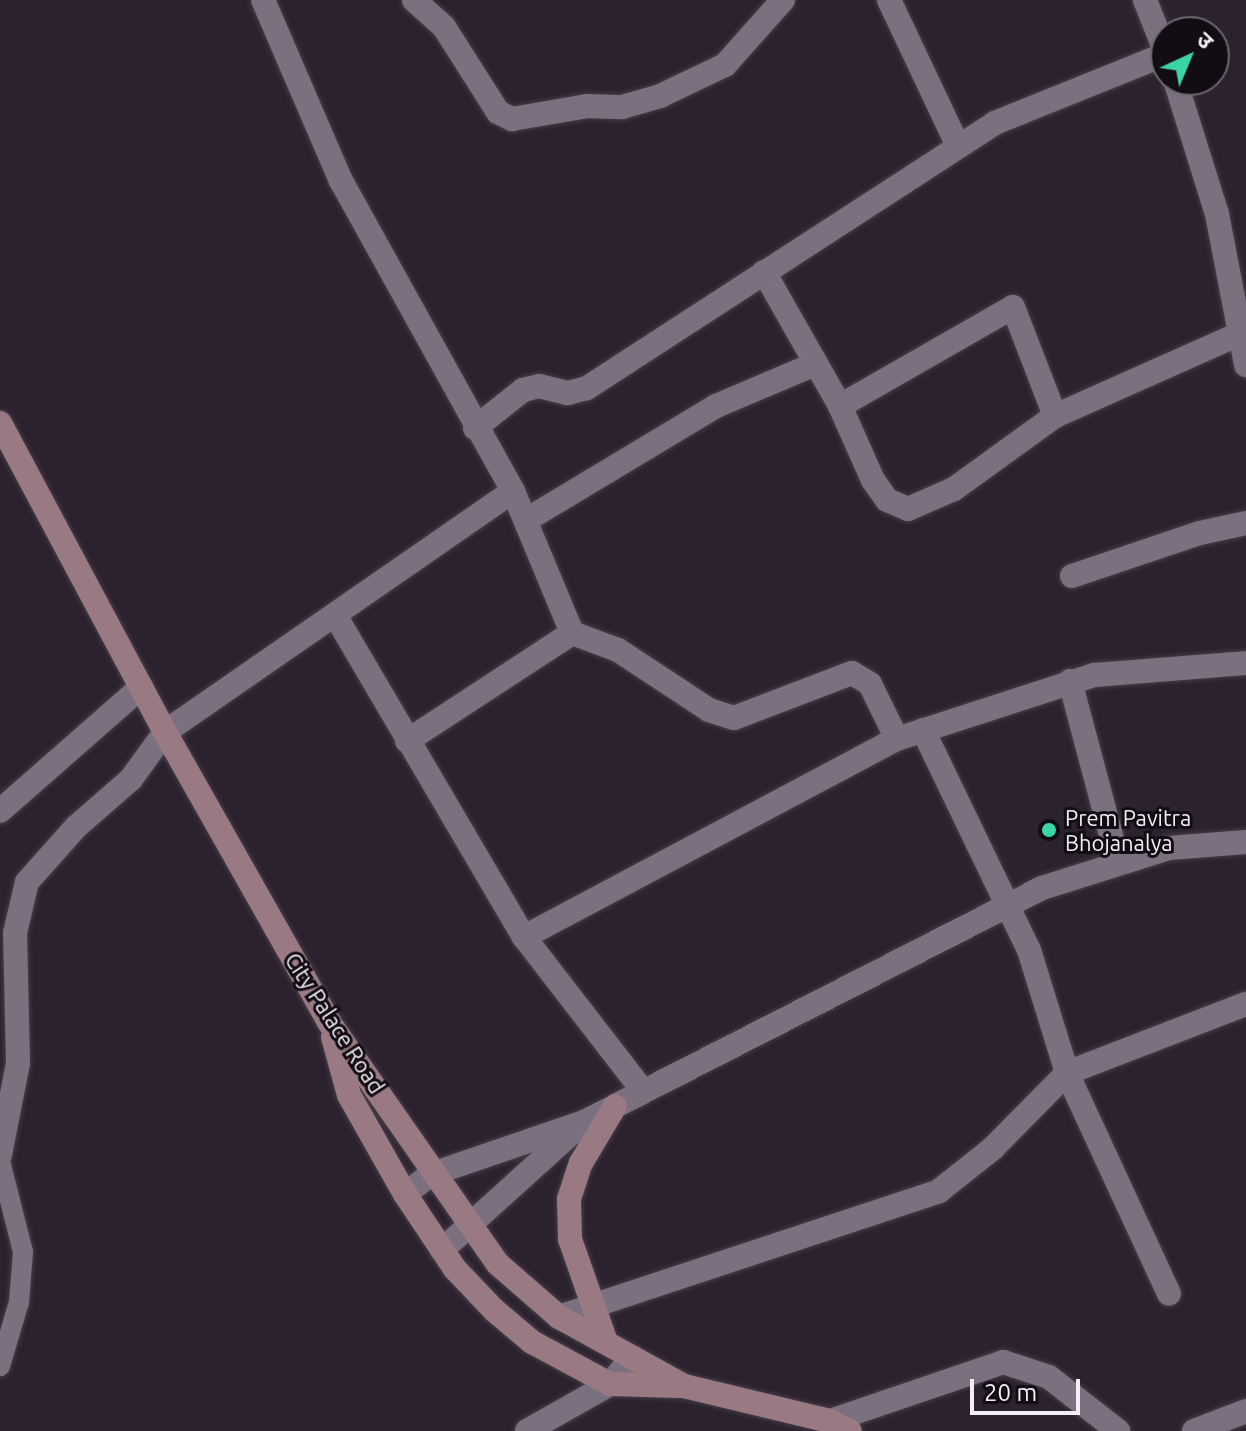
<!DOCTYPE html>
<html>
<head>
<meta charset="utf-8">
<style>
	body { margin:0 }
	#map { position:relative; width:1246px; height:1431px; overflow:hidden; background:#2c222f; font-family:Ubuntu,"Noto Sans Devanagari",sans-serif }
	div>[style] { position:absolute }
	.roads { filter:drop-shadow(0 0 2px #453d48) drop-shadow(0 0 2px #453d48) }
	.lane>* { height:20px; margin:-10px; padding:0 10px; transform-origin:10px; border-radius:10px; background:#7b707f }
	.street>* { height:24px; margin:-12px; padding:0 12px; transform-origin:12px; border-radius:12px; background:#7b707f }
	.secondary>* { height:24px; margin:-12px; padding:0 12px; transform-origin:12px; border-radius:12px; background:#997982 }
	.dots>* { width:22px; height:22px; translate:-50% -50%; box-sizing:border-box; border:4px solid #120d13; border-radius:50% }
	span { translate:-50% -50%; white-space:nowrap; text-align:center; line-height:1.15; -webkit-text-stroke:6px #120d13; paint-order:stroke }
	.poi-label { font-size:22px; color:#f3edf6 }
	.left { translate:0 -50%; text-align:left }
	.street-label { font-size:22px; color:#f3edf6 }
	.north { position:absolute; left:1150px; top:16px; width:80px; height:80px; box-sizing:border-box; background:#120d13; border:2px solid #6c676e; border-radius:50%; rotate:44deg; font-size:22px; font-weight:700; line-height:32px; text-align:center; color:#f3edf6 }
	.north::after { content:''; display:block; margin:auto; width:28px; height:36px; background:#3bd4a4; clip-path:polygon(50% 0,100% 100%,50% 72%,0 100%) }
	.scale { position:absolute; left:970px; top:1379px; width:110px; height:36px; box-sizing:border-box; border:4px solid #f3edf6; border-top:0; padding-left:10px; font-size:24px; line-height:28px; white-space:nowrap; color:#f3edf6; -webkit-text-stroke:6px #120d13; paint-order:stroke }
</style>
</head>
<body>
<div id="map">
	<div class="roads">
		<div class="lane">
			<div style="left:0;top:1161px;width:94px;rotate:75.8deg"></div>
			<div style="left:23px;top:1252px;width:50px;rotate:94.6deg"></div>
			<div style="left:19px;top:1302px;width:67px;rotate:106.5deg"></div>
		</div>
		<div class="street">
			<div style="left:414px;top:0;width:40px;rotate:42deg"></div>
			<div style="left:444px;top:27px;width:101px;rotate:57.6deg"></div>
			<div style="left:498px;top:112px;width:16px;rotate:27deg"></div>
			<div style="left:512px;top:119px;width:76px;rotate:-9.8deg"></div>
			<div style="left:587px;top:106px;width:35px;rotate:2deg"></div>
			<div style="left:622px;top:107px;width:40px;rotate:-16deg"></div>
			<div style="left:660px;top:96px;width:72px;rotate:-25.5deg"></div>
			<div style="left:725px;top:65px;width:87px;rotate:-48.3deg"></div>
			<div style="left:889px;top:0;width:159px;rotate:64.7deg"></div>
			<div style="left:1145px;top:0;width:57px;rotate:68.4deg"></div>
			<div style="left:1175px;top:80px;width:140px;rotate:72.6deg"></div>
			<div style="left:1217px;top:214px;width:154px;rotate:79.1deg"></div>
			<div style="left:764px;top:272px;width:154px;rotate:60.4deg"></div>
			<div style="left:840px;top:406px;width:81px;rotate:66deg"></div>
			<div style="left:873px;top:480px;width:24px;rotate:55deg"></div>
			<div style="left:887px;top:500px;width:23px;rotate:23deg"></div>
			<div style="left:908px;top:509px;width:50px;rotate:-23.5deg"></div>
			<div style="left:954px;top:489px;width:125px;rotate:-35.9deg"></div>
			<div style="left:1055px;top:416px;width:204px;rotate:-24deg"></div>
			<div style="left:840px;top:406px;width:199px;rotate:-29.8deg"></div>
			<div style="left:1013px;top:307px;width:117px;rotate:68.9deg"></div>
			<div style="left:475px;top:428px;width:61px;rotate:-38.4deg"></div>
			<div style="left:523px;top:390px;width:16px;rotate:-14deg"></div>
			<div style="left:539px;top:386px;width:30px;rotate:14deg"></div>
			<div style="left:568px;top:393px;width:20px;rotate:-15deg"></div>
			<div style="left:587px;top:388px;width:487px;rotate:-33deg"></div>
			<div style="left:995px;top:123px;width:184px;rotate:-22deg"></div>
			<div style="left:513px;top:491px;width:154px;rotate:67.4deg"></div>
			<div style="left:572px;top:633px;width:49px;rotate:20.3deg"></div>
			<div style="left:618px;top:650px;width:109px;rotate:33.4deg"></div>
			<div style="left:709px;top:710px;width:26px;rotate:18deg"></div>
			<div style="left:734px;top:718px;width:126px;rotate:-20.9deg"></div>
			<div style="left:852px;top:673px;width:21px;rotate:31deg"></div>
			<div style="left:870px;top:684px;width:61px;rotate:63.9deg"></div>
			<div style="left:528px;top:519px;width:219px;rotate:-31deg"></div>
			<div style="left:716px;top:406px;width:108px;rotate:-23deg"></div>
			<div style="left:1072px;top:576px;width:135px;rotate:-18.6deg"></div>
			<div style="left:1200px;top:533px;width:47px;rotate:-12.3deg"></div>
			<div style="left:335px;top:615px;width:373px;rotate:59.6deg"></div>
			<div style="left:524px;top:937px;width:195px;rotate:52.3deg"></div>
			<div style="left:1070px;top:681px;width:186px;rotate:75.1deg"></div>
			<div style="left:923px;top:730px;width:244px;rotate:64.3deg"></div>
			<div style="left:1029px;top:950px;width:129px;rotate:72.8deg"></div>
			<div style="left:1067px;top:1073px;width:243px;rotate:65.2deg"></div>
			<div style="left:407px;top:741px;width:197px;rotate:-33.2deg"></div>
			<div style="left:0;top:811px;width:188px;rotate:-41.3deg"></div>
			<div style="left:524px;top:937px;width:422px;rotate:-28deg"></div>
			<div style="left:897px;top:739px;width:207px;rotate:-18deg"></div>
			<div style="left:1094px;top:675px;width:152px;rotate:-4.5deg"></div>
			<div style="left:0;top:1155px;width:94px;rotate:-78.9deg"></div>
			<div style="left:18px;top:1063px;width:130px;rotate:-91.3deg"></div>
			<div style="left:15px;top:933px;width:52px;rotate:-76.8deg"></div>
			<div style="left:27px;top:882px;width:74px;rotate:-48.3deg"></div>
			<div style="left:76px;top:827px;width:73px;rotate:-41.1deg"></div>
			<div style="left:131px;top:779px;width:58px;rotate:-54.1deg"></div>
			<div style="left:165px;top:732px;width:423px;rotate:-34.7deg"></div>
			<div style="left:513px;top:491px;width:355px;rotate:-119deg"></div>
			<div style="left:341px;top:181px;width:197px;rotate:-113.3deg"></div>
			<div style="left:405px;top:1194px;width:34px;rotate:-37deg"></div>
			<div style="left:432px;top:1174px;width:161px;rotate:-18.9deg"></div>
			<div style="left:584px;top:1122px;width:514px;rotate:-27.06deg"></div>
			<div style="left:1042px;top:888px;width:133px;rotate:-17.5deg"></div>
			<div style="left:1169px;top:848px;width:77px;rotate:-4.5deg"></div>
			<div style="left:442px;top:1250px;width:181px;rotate:-42.1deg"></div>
			<div style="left:559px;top:1317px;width:400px;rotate:-18.3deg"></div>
			<div style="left:939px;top:1191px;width:68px;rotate:-38.4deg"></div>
			<div style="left:992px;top:1149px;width:107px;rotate:-45.4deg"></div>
			<div style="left:1067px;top:1073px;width:192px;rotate:-21.1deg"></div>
			<div style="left:830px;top:1421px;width:183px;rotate:-18.8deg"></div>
			<div style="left:1003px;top:1362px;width:48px;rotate:18.1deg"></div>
			<div style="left:1049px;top:1377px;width:88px;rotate:38deg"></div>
			<div style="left:527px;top:1431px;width:95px;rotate:-29.5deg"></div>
			<div style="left:610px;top:1384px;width:35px;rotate:-50deg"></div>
			<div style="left:1194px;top:1431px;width:56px;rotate:-21deg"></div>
		</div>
		<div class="secondary">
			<div style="left:0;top:423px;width:350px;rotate:61.9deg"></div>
			<div style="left:165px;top:732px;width:333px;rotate:60.5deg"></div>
			<div style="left:329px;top:1022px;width:295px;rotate:55.1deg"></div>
			<div style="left:498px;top:1264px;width:81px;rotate:41deg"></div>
			<div style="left:559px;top:1317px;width:143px;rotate:28.9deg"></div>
			<div style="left:684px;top:1386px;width:150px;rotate:13.5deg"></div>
			<div style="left:830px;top:1421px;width:22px;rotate:27deg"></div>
			<div style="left:333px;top:1037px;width:60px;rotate:74.6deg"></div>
			<div style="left:349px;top:1095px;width:114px;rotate:60.5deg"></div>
			<div style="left:405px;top:1194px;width:90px;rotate:56.3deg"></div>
			<div style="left:455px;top:1269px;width:57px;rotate:46.4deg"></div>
			<div style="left:494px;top:1310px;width:50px;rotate:40.1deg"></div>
			<div style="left:532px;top:1342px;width:89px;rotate:28.3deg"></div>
			<div style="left:610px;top:1384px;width:68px;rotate:1.7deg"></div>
			<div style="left:606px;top:1342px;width:109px;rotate:-109.3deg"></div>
			<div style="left:570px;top:1239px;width:40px;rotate:-91.4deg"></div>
			<div style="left:569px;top:1199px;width:38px;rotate:-72deg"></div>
			<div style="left:581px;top:1163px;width:66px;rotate:-59.2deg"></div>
		</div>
	</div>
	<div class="dots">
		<div style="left:1049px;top:830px;background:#3bd4a4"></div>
	</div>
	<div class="poi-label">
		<span class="left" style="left:1065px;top:830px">Prem Pavitra<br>Bhojanalya</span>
	</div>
	<div class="street-label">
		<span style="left:335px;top:1023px;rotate:57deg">City Palace Road</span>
	</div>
	<div class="north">उ</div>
	<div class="scale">20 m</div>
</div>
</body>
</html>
